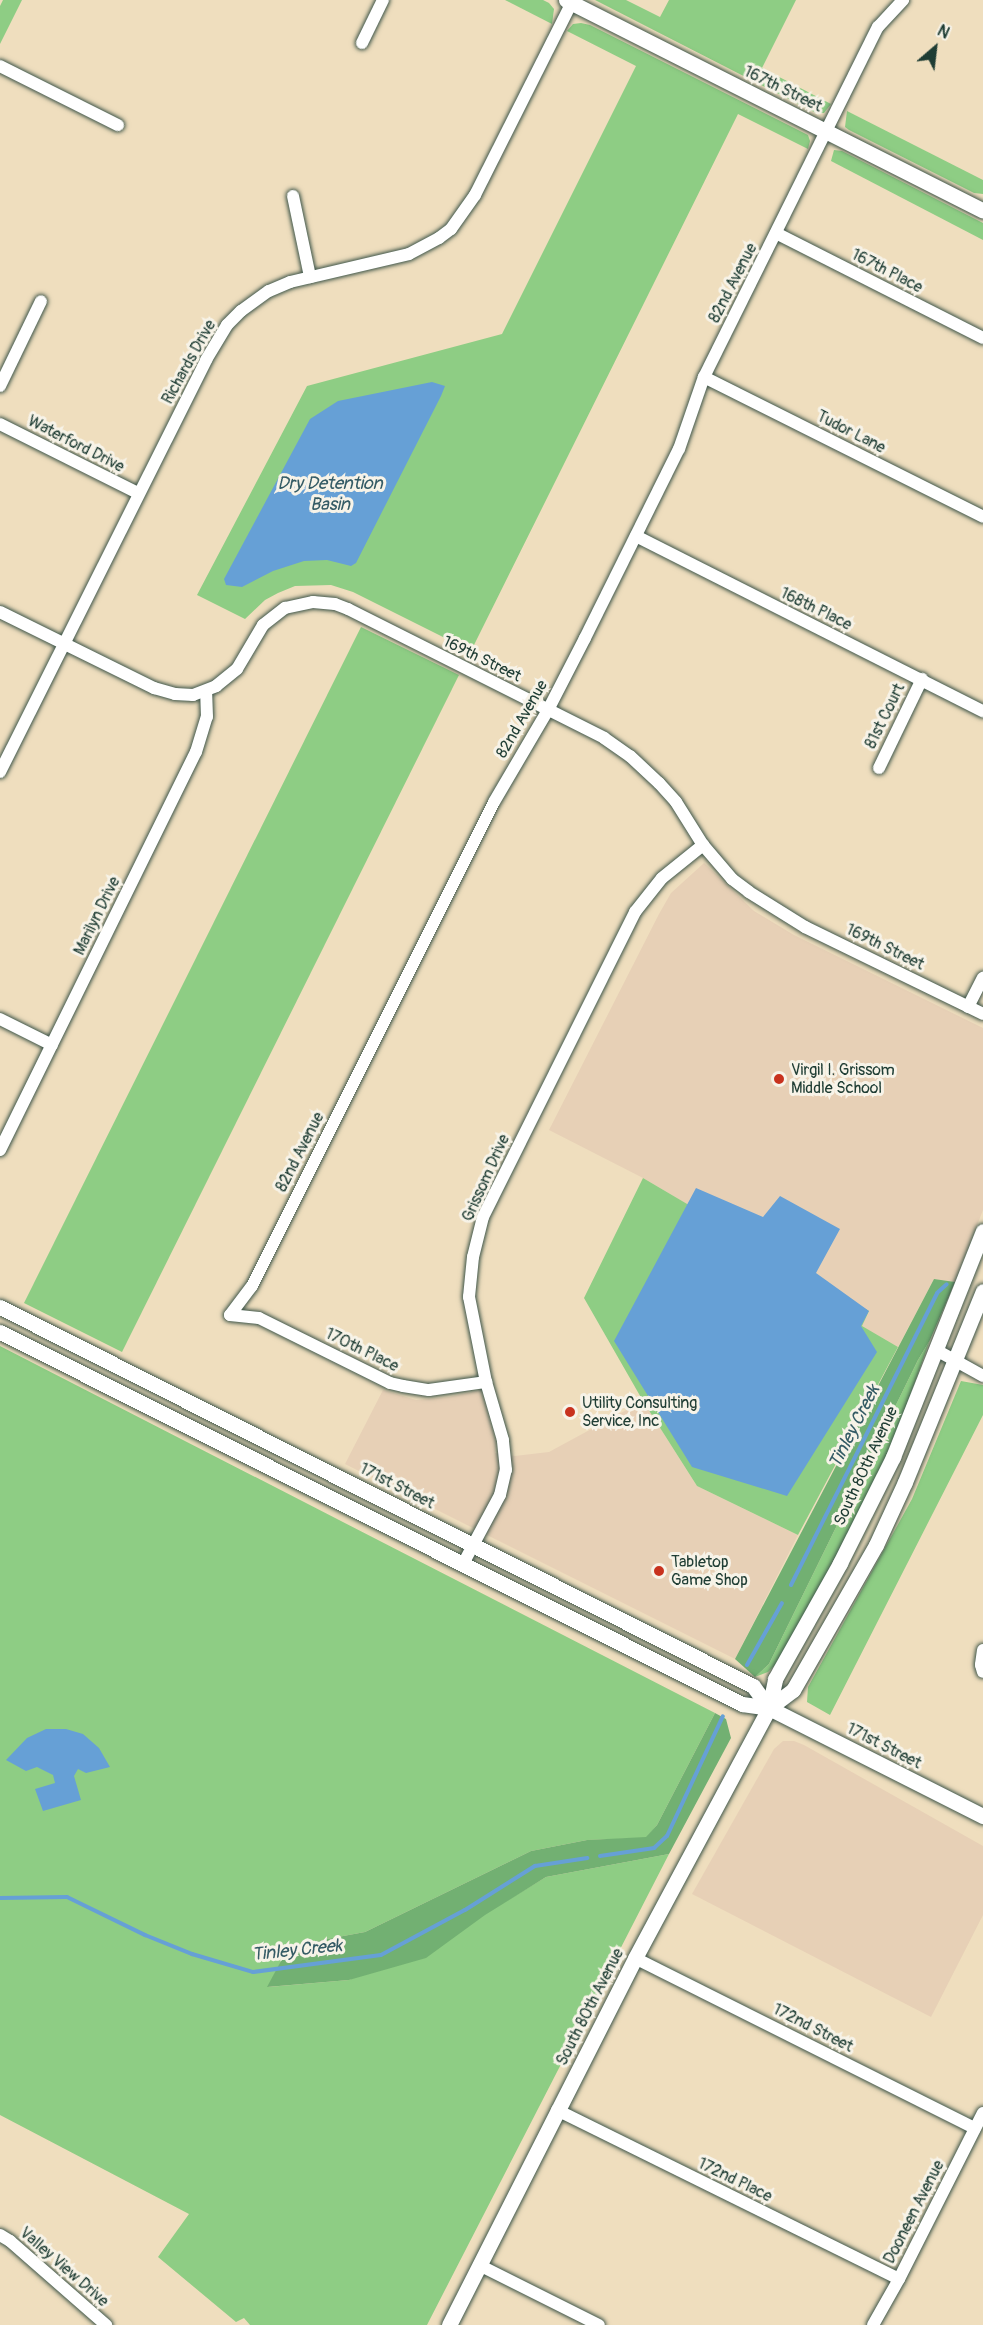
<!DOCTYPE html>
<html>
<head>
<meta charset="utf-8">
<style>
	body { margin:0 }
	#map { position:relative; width:983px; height:2325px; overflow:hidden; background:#efdebe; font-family:Pangolin,sans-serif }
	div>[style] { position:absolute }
	.built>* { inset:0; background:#e7d0b6 }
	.green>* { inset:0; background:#8ecd84 }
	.forest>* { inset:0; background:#72b072 }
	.water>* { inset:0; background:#66a0d6 }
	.stream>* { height:4px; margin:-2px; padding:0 2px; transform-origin:2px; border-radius:2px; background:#66a0d6 }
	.roads { filter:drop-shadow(0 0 2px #3e5549) drop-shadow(0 0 2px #3e5549) }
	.minor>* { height:12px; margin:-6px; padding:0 6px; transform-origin:6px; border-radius:6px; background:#fff }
	.tertiary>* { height:15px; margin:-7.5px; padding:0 7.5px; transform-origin:7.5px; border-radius:7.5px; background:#fff }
	.dots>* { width:16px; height:16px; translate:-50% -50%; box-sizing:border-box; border:3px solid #f7f3e8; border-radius:50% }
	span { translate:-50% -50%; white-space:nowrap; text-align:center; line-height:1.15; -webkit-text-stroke:6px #f7f3e8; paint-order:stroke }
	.street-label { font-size:16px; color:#1f3d34 }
	.poi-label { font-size:16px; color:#1f3d34 }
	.left { translate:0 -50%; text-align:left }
	.water-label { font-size:18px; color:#345b65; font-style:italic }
	.north { position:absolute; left:905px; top:18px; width:60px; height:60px; -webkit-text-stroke:4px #f7f3e8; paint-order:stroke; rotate:28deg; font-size:16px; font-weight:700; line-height:24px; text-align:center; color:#1f3d34 }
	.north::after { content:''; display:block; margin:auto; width:21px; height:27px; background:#1f3d34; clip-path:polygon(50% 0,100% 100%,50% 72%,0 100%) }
</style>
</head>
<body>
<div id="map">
	<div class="built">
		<div style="clip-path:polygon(704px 863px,754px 911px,794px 935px,983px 1028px,983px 1210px,955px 1282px,934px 1279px,898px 1347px,861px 1326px,869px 1312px,643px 1178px,549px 1130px,659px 914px,671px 893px)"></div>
		<div style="clip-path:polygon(383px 1390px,416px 1400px,449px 1397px,481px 1390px,496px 1442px,495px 1453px,515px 1456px,549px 1452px,643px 1401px,697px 1486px,798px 1535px,735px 1659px,345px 1464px)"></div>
		<div style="clip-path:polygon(783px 1741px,794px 1741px,804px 1745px,983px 1846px,983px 1915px,931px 2017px,692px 1894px,774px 1749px)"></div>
	</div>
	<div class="green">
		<div style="clip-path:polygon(3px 0,22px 0,0 44px,0 6px)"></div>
		<div style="clip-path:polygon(505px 0,543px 0,549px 3px,554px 9px,552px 24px)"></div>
		<div style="clip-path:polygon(595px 0,626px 0,660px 17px,669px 0,796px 0,762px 68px,831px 104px,824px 113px,816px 113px)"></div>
		<div style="clip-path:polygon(581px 23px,590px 25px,808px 135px,810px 141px,808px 149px,738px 114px,471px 651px,353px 592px,331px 585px,295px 586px,278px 593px,265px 600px,245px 619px,197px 595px,307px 386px,502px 334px,636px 66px,567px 31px,573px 24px)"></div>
		<div style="clip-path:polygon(847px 111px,983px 180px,983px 194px,974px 193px,849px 130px,845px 127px)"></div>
		<div style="clip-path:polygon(834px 150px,842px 151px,983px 223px,983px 240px,831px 161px)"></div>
		<div style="clip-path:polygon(361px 627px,459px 675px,122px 1352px,24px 1303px)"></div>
		<div style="clip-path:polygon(643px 1178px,869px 1311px,862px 1326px,898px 1347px,798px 1535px,697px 1486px,643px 1401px,584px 1298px)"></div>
		<div style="clip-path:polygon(930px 1340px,886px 1463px,780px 1660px,768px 1672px,755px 1677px,769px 1664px,918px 1360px)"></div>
		<div style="clip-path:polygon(0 1346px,715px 1713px,657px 1825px,646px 1838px,587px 1840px,531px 1851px,365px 1932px,289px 1946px,268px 1987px,349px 1980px,485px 1914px,546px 1877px,669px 1854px,427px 2325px,250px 2325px,244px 2318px,236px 2322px,158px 2257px,189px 2214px,0 2115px)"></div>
		<div style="clip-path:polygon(961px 1381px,983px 1385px,983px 1415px,830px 1715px,807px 1702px,808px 1687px,912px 1499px)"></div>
	</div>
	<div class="forest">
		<div style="clip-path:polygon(934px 1279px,955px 1282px,930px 1340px,918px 1360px,769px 1664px,755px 1677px,735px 1659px)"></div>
		<div style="clip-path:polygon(715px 1713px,726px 1719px,731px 1738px,669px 1854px,546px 1877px,485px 1915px,426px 1958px,349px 1980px,267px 1987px,289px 1946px,365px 1932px,531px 1851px,587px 1840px,646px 1837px,657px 1825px)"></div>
	</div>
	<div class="water">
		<div style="clip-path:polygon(432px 382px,445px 386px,441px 396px,356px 563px,351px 566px,327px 560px,304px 561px,273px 571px,242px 587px,226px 585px,224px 579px,310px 419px,338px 401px)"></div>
		<div style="clip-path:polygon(696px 1188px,763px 1217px,780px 1196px,840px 1229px,816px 1273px,869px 1311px,861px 1326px,877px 1352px,787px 1496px,692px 1467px,614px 1341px)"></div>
		<div style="clip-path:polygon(46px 1729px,66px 1729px,83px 1734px,99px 1748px,110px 1767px,86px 1773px,78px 1769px,74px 1776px,81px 1800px,43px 1811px,35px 1789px,55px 1783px,53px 1775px,37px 1767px,26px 1771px,6px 1760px,27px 1738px)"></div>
	</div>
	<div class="stream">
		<div style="left:791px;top:1585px;width:326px;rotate:-63.4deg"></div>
		<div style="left:937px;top:1293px;width:13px;rotate:-42deg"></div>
		<div style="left:747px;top:1665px;width:71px;rotate:-60.6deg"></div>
		<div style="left:600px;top:1856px;width:55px;rotate:-8.4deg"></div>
		<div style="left:654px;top:1848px;width:18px;rotate:-43deg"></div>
		<div style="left:667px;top:1836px;width:132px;rotate:-65deg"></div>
		<div style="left:0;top:1898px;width:67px;rotate:-0.9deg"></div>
		<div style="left:67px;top:1897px;width:87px;rotate:26deg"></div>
		<div style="left:145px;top:1935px;width:51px;rotate:22deg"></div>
		<div style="left:192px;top:1954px;width:64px;rotate:16.4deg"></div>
		<div style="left:253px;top:1972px;width:129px;rotate:-7.6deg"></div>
		<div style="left:381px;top:1955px;width:95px;rotate:-28.2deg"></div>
		<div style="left:465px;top:1910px;width:83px;rotate:-32.2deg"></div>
		<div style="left:535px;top:1866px;width:53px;rotate:-8.7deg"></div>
	</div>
	<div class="roads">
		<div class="minor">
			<div style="left:362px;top:43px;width:48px;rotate:-64deg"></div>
			<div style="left:0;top:66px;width:132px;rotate:26.6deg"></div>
			<div style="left:293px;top:196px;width:83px;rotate:78.1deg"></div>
			<div style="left:776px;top:233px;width:232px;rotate:26.9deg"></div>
			<div style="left:704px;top:377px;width:312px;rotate:26.6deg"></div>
			<div style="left:0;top:386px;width:94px;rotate:-64.2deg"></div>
			<div style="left:0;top:424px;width:154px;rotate:26.6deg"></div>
			<div style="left:636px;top:536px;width:389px;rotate:26.8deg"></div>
			<div style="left:0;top:612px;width:172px;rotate:26.3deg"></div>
			<div style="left:154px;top:688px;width:22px;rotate:16deg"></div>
			<div style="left:175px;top:694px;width:18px;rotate:3deg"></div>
			<div style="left:193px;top:695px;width:25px;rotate:-21deg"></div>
			<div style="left:216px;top:686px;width:27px;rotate:-39deg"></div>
			<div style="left:237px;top:669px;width:51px;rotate:-59.4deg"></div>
			<div style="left:263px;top:625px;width:28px;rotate:-38deg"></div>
			<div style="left:285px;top:608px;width:29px;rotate:-12deg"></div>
			<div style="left:313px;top:602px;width:22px;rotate:5deg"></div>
			<div style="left:335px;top:604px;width:14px;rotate:21deg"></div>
			<div style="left:348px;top:609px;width:287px;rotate:26.7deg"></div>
			<div style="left:604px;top:738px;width:32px;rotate:35deg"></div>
			<div style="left:630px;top:756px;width:40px;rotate:43deg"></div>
			<div style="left:659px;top:783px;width:25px;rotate:48deg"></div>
			<div style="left:676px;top:802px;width:51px;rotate:57.9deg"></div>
			<div style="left:703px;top:845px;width:45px;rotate:49.5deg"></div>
			<div style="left:732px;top:879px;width:21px;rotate:37deg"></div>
			<div style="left:749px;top:892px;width:66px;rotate:32deg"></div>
			<div style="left:805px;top:927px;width:198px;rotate:26deg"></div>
			<div style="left:879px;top:768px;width:99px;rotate:-64.2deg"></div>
			<div style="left:0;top:772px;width:461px;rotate:-63.4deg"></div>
			<div style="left:206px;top:360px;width:41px;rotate:-59deg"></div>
			<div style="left:227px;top:325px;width:20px;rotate:-45deg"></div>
			<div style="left:241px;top:311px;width:34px;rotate:-36deg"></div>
			<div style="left:269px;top:291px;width:23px;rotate:-23deg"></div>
			<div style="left:290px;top:282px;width:122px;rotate:-13.2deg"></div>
			<div style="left:409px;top:254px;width:34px;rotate:-28deg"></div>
			<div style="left:439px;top:238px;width:15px;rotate:-37deg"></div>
			<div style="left:451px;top:229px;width:42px;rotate:-54.8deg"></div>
			<div style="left:475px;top:195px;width:218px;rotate:-63.3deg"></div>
			<div style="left:968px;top:1007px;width:33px;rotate:-63deg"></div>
			<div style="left:0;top:1019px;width:58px;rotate:26.6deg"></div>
			<div style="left:0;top:1150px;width:444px;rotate:-63.8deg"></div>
			<div style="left:196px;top:752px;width:37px;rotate:-73deg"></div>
			<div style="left:207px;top:717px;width:26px;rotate:-92deg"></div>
			<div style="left:230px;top:1315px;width:36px;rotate:-53deg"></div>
			<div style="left:252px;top:1286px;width:541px;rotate:-63.43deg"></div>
			<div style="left:494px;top:802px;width:107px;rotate:-59.6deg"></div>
			<div style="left:548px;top:710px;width:81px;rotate:-62.8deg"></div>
			<div style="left:585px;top:638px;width:211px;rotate:-63.6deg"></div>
			<div style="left:679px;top:449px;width:76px;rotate:-70.9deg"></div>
			<div style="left:704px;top:377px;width:391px;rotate:-63.6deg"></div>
			<div style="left:878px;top:27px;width:37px;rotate:-47deg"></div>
			<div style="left:230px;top:1315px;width:29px;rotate:6deg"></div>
			<div style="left:259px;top:1318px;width:146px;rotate:26.4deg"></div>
			<div style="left:390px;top:1383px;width:13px;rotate:13deg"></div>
			<div style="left:403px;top:1386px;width:26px;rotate:9deg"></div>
			<div style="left:429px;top:1390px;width:58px;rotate:-8deg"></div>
			<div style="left:936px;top:1350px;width:54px;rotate:29deg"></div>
			<div style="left:463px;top:1564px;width:78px;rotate:-61.8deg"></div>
			<div style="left:500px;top:1495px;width:26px;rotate:-77deg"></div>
			<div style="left:506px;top:1470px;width:30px;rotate:-96deg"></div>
			<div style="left:503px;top:1440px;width:60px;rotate:-106.3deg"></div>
			<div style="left:486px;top:1382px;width:87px;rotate:-101.3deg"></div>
			<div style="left:469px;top:1297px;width:40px;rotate:-84.3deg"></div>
			<div style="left:473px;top:1257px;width:41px;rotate:-76deg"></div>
			<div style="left:483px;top:1217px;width:341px;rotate:-63.5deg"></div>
			<div style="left:635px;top:912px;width:43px;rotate:-51.5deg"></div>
			<div style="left:662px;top:878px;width:53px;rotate:-38.8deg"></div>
			<div style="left:983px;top:1650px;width:15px;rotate:98deg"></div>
			<div style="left:981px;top:1665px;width:7px;rotate:74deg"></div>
			<div style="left:635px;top:1958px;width:380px;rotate:26.6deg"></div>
			<div style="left:557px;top:2110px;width:381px;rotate:26.3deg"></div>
			<div style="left:0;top:2235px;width:12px;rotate:31deg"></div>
			<div style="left:10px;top:2241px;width:128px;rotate:41.2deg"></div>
			<div style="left:479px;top:2265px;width:134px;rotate:26.6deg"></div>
			<div style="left:873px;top:2325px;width:53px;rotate:-60.5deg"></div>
			<div style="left:899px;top:2279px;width:186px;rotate:-63.2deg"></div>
		</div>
		<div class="tertiary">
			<div style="left:566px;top:0;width:467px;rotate:26.8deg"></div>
			<div style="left:0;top:1307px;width:843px;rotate:26.72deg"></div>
			<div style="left:753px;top:1686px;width:27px;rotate:54deg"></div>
			<div style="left:0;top:1332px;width:830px;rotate:26.63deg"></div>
			<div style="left:742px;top:1704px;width:27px;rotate:8deg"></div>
			<div style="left:769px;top:1708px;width:240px;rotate:26.8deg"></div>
			<div style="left:769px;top:1708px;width:30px;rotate:-37deg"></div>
			<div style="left:793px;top:1690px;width:167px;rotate:-60.2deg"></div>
			<div style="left:876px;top:1545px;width:69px;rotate:-65.3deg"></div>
			<div style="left:905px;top:1482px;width:206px;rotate:-67.8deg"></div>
			<div style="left:449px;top:2325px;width:411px;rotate:-63.1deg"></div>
			<div style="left:635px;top:1958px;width:284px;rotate:-61.8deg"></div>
			<div style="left:769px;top:1708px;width:30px;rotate:-78deg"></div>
			<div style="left:775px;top:1679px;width:133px;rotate:-60.7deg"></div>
			<div style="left:840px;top:1563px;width:119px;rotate:-63.4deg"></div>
			<div style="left:893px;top:1457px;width:243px;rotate:-68.3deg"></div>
		</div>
	</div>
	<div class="dots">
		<div style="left:779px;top:1079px;background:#c8321e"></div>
		<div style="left:570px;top:1412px;background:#c8321e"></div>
		<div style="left:659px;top:1571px;background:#c8321e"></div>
	</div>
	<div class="street-label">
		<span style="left:783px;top:89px;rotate:26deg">167th Street</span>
		<span style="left:887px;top:271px;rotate:27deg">167th Place</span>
		<span style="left:733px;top:283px;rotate:-63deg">82nd Avenue</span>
		<span style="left:189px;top:362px;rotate:-61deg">Richards Drive</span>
		<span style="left:851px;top:432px;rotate:27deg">Tudor Lane</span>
		<span style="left:76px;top:444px;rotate:27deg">Waterford Drive</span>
		<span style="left:816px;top:609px;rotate:26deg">168th Place</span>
		<span style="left:482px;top:659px;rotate:26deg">169th Street</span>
		<span style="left:885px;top:716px;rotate:-64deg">81st Court</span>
		<span style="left:522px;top:719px;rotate:-60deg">82nd Avenue</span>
		<span style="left:97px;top:916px;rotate:-64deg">Marilyn Drive</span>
		<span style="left:885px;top:947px;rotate:26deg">169th Street</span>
		<span style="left:300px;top:1152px;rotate:-63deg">82nd Avenue</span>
		<span style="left:486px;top:1178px;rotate:-66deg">Grissom Drive</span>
		<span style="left:362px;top:1350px;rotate:26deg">170th Place</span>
		<span style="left:866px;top:1466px;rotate:-65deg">South 80th Avenue</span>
		<span style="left:397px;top:1486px;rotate:27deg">171st Street</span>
		<span style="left:884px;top:1746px;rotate:27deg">171st Street</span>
		<span style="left:590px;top:2007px;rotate:-63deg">South 80th Avenue</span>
		<span style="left:813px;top:2028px;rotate:27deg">172nd Street</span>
		<span style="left:735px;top:2180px;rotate:26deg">172nd Place</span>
		<span style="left:914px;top:2212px;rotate:-63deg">Dooneen Avenue</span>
		<span style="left:64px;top:2267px;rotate:41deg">Valley View Drive</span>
	</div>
	<div class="poi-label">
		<span class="left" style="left:791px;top:1079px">Virgil I. Grissom<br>Middle School</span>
		<span class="left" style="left:582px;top:1412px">Utility Consulting<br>Service, Inc</span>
		<span class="left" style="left:671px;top:1571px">Tabletop<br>Game Shop</span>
	</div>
	<div class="water-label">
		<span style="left:330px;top:495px">Dry Detention<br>Basin</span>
		<span style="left:855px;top:1427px;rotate:-63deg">Tinley Creek</span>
		<span style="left:297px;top:1951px;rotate:-6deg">Tinley Creek</span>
	</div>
	<div class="north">N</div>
</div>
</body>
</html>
